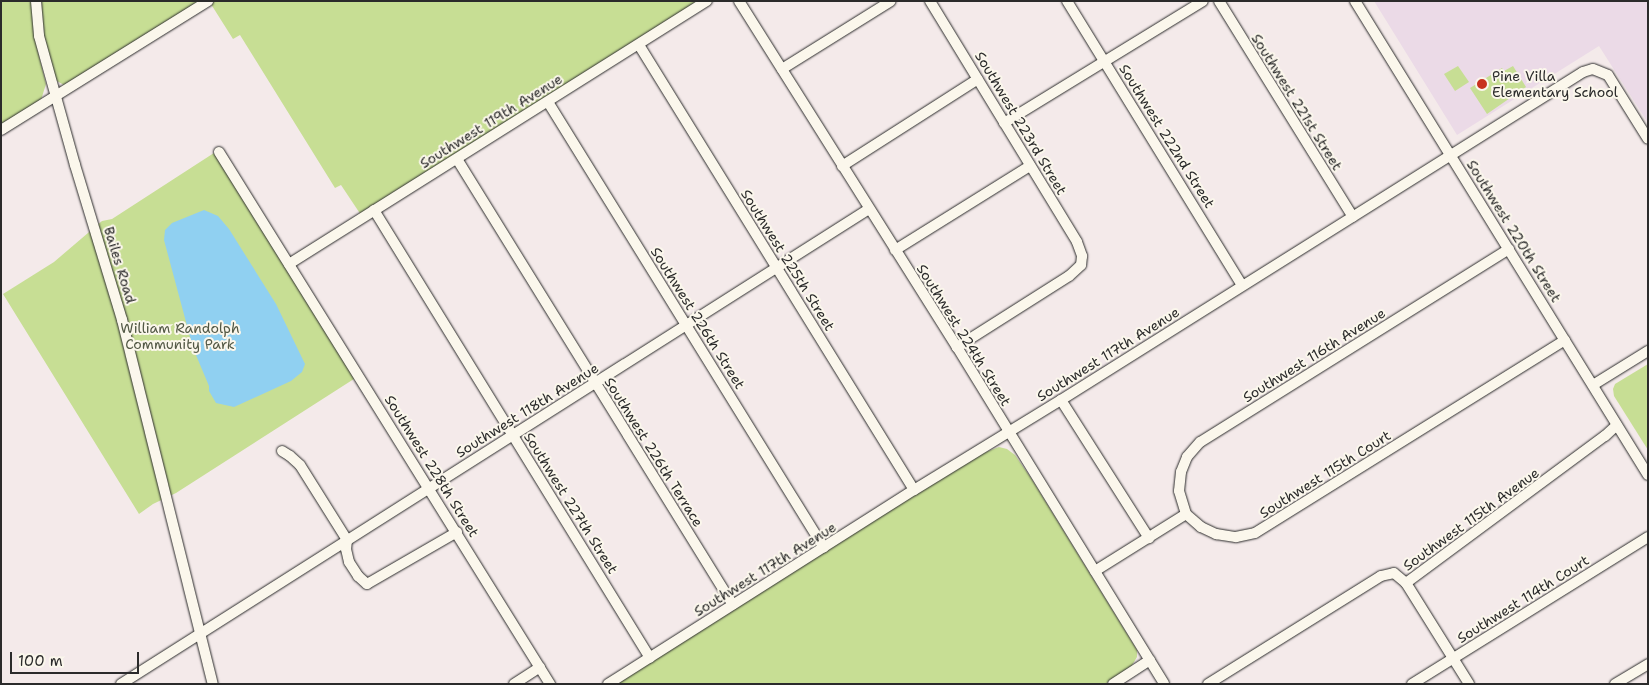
<!DOCTYPE html>
<html>
<head>
<meta charset="utf-8">
<style>
	body { margin:0 }
	#map { position:relative; width:1649px; height:685px; overflow:hidden; background:#f4eaea; font-family:"Shantell Sans",sans-serif }
	div>[style] { position:absolute }
	.built>* { inset:0; background:#ebdae7 }
	.green>* { inset:0; background:#c7de94 }
	.water>* { inset:0; background:#90d0f1 }
	.roads { filter:drop-shadow(0 0 1px #2b2b2b) drop-shadow(0 0 1px #2b2b2b) }
	.minor>* { height:10px; margin:-5px; padding:0 5px; transform-origin:5px; border-radius:5px; background:#fbf7ec }
	.dots>* { width:14px; height:14px; translate:-50% -50%; box-sizing:border-box; border:2px solid #fbf7ec; border-radius:50% }
	span { translate:-50% -50%; white-space:nowrap; text-align:center; line-height:1.15; -webkit-text-stroke:4px #fbf7ec; paint-order:stroke }
	.poi-label { font-size:14px; color:#2b2b2b }
	.left { translate:0 -50%; text-align:left }
	.street-label { font-size:14px; color:#2b2b2b }
	.park-label { font-size:14px; color:#525845 }
	.frame { position:absolute; inset:0; border:2px solid #2b2b2b; pointer-events:none }
	.scale { position:absolute; left:10px; top:652px; width:129px; height:22px; box-sizing:border-box; border:2px solid #2b2b2b; border-top:0; padding-left:6px; font-size:15px; line-height:18px; white-space:nowrap; color:#2b2b2b; -webkit-text-stroke:4px #fbf7ec; paint-order:stroke }
</style>
</head>
<body>
<div id="map">
	<div class="built">
		<div style="clip-path:polygon(1374px 1px,1648px 1px,1648px 123px,1599px 46px,1457px 135px)"></div>
	</div>
	<div class="green">
		<div style="clip-path:polygon(1px 1px,32px 1px,36px 43px,46px 84px,41px 100px,1px 125px)"></div>
		<div style="clip-path:polygon(41px 1px,202px 1px,64px 85px,55px 80px,44px 35px)"></div>
		<div style="clip-path:polygon(209px 1px,701px 1px,361px 215px,341px 185px,335px 188px,240px 35px,233px 39px)"></div>
		<div style="clip-path:polygon(1458px 66px,1469px 82px,1455px 91px,1444px 74px)"></div>
		<div style="clip-path:polygon(1513px 66px,1526px 87px,1487px 114px,1470px 88px,1502px 68px,1504px 71px)"></div>
		<div style="clip-path:polygon(217px 151px,357px 377px,176px 493px,153px 504px,139px 514px,3px 294px,54px 262px,102px 221px,112px 219px)"></div>
		<div style="clip-path:polygon(1648px 364px,1648px 450px,1614px 396px,1613px 389px,1615px 384px)"></div>
		<div style="clip-path:polygon(999px 447px,1007px 449px,1015px 455px,1031px 478px,1137px 650px,1137px 657px,1131px 667px,1105px 684px,615px 684px,943px 476px,983px 453px)"></div>
	</div>
	<div class="water">
		<div style="clip-path:polygon(204px 210px,218px 216px,229px 229px,276px 304px,305px 364px,302px 372px,291px 381px,234px 407px,216px 403px,209px 391px,209px 386px,193px 348px,164px 240px,165px 230px,172px 223px)"></div>
	</div>
	<div class="roads">
		<div class="minor">
			<div style="left:36px;top:1px;width:35px;rotate:85deg"></div>
			<div style="left:39px;top:36px;width:134px;rotate:74.4deg"></div>
			<div style="left:75px;top:165px;width:162px;rotate:73.1deg"></div>
			<div style="left:122px;top:320px;width:375px;rotate:76deg"></div>
			<div style="left:739px;top:1px;width:409px;rotate:57.8deg"></div>
			<div style="left:957px;top:347px;width:395px;rotate:58.4deg"></div>
			<div style="left:930px;top:1px;width:282px;rotate:58.6deg"></div>
			<div style="left:1077px;top:242px;width:15px;rotate:70deg"></div>
			<div style="left:1082px;top:256px;width:9px;rotate:96deg"></div>
			<div style="left:1081px;top:265px;width:16px;rotate:137deg"></div>
			<div style="left:1069px;top:276px;width:133px;rotate:147.6deg"></div>
			<div style="left:1067px;top:1px;width:334px;rotate:58.4deg"></div>
			<div style="left:1219px;top:1px;width:254px;rotate:58.2deg"></div>
			<div style="left:1355px;top:1px;width:557px;rotate:58.28deg"></div>
			<div style="left:639px;top:45px;width:523px;rotate:58.28deg"></div>
			<div style="left:782px;top:69px;width:128px;rotate:-32deg"></div>
			<div style="left:548px;top:102px;width:524px;rotate:58.25deg"></div>
			<div style="left:1004px;top:123px;width:233px;rotate:-31.5deg"></div>
			<div style="left:1px;top:130px;width:244px;rotate:-31.9deg"></div>
			<div style="left:219px;top:152px;width:627px;rotate:58.11deg"></div>
			<div style="left:457px;top:159px;width:524px;rotate:58.25deg"></div>
			<div style="left:842px;top:166px;width:161px;rotate:-32.6deg"></div>
			<div style="left:374px;top:210px;width:526px;rotate:58.36deg"></div>
			<div style="left:1509px;top:249px;width:364px;rotate:148deg"></div>
			<div style="left:1200px;top:442px;width:20px;rotate:131deg"></div>
			<div style="left:1187px;top:457px;width:16px;rotate:112deg"></div>
			<div style="left:1181px;top:472px;width:19px;rotate:96deg"></div>
			<div style="left:1179px;top:491px;width:24px;rotate:73deg"></div>
			<div style="left:1186px;top:514px;width:20px;rotate:41deg"></div>
			<div style="left:1201px;top:527px;width:17px;rotate:25deg"></div>
			<div style="left:1216px;top:534px;width:20px;rotate:9deg"></div>
			<div style="left:1236px;top:537px;width:19px;rotate:-12deg"></div>
			<div style="left:1255px;top:533px;width:365px;rotate:-31.9deg"></div>
			<div style="left:895px;top:250px;width:159px;rotate:-31.9deg"></div>
			<div style="left:289px;top:264px;width:494px;rotate:-32.2deg"></div>
			<div style="left:1593px;top:385px;width:65px;rotate:-31.7deg"></div>
			<div style="left:1061px;top:400px;width:164px;rotate:57.5deg"></div>
			<div style="left:282px;top:451px;width:9px;rotate:32deg"></div>
			<div style="left:290px;top:456px;width:13px;rotate:42deg"></div>
			<div style="left:300px;top:465px;width:89px;rotate:57.9deg"></div>
			<div style="left:347px;top:540px;width:9px;rotate:96deg"></div>
			<div style="left:346px;top:549px;width:13px;rotate:77deg"></div>
			<div style="left:349px;top:562px;width:17px;rotate:57deg"></div>
			<div style="left:358px;top:576px;width:12px;rotate:42deg"></div>
			<div style="left:367px;top:584px;width:104px;rotate:-30deg"></div>
			<div style="left:1095px;top:571px;width:107px;rotate:-32.1deg"></div>
			<div style="left:1406px;top:583px;width:247px;rotate:-36.5deg"></div>
			<div style="left:1605px;top:436px;width:16px;rotate:-43deg"></div>
			<div style="left:121px;top:684px;width:886px;rotate:-32.42deg"></div>
			<div style="left:514px;top:684px;width:31px;rotate:-33deg"></div>
			<div style="left:608px;top:684px;width:362px;rotate:-32.4deg"></div>
			<div style="left:914px;top:490px;width:172px;rotate:-31.5deg"></div>
			<div style="left:1061px;top:400px;width:616px;rotate:-32.14deg"></div>
			<div style="left:1583px;top:72px;width:10px;rotate:-17deg"></div>
			<div style="left:1593px;top:69px;width:16px;rotate:22deg"></div>
			<div style="left:1608px;top:75px;width:75px;rotate:58deg"></div>
			<div style="left:1113px;top:684px;width:44px;rotate:-33deg"></div>
			<div style="left:1208px;top:684px;width:204px;rotate:-32deg"></div>
			<div style="left:1381px;top:576px;width:13px;rotate:-13deg"></div>
			<div style="left:1394px;top:573px;width:16px;rotate:40deg"></div>
			<div style="left:1406px;top:583px;width:119px;rotate:58deg"></div>
			<div style="left:1412px;top:684px;width:278px;rotate:-31.9deg"></div>
			<div style="left:1615px;top:684px;width:39px;rotate:-31deg"></div>
		</div>
	</div>
	<div class="dots">
		<div style="left:1482px;top:84px;background:#c8321e"></div>
	</div>
	<div class="poi-label">
		<span class="left" style="left:1492px;top:84px">Pine Villa<br>Elementary School</span>
	</div>
	<div class="street-label">
		<span style="left:1297px;top:102px;rotate:58deg">Southwest 221st Street</span>
		<span style="left:491px;top:121px;rotate:-32deg">Southwest 119th Avenue</span>
		<span style="left:1021px;top:123px;rotate:59deg">Southwest 223rd Street</span>
		<span style="left:1167px;top:136px;rotate:58deg">Southwest 222nd Street</span>
		<span style="left:1514px;top:231px;rotate:58deg">Southwest 220th Street</span>
		<span style="left:788px;top:260px;rotate:58deg">Southwest 225th Street</span>
		<span style="left:120px;top:265px;rotate:73deg">Bailes Road</span>
		<span style="left:698px;top:318px;rotate:58deg">Southwest 226th Street</span>
		<span style="left:964px;top:335px;rotate:58deg">Southwest 224th Street</span>
		<span style="left:1108px;top:354px;rotate:-32deg">Southwest 117th Avenue</span>
		<span style="left:1314px;top:355px;rotate:-32deg">Southwest 116th Avenue</span>
		<span style="left:527px;top:410px;rotate:-32deg">Southwest 118th Avenue</span>
		<span style="left:654px;top:452px;rotate:58deg">Southwest 226th Terrace</span>
		<span style="left:432px;top:466px;rotate:58deg">Southwest 228th Street</span>
		<span style="left:1325px;top:474px;rotate:-32deg">Southwest 115th Court</span>
		<span style="left:571px;top:503px;rotate:58deg">Southwest 227th Street</span>
		<span style="left:1471px;top:519px;rotate:-36deg">Southwest 115th Avenue</span>
		<span style="left:765px;top:569px;rotate:-32deg">Southwest 117th Avenue</span>
		<span style="left:1523px;top:599px;rotate:-32deg">Southwest 114th Court</span>
	</div>
	<div class="park-label">
		<span style="left:180px;top:336px">William Randolph<br>Community Park</span>
	</div>
	<div class="frame"></div>
	<div class="scale">100 m</div>
</div>
</body>
</html>
